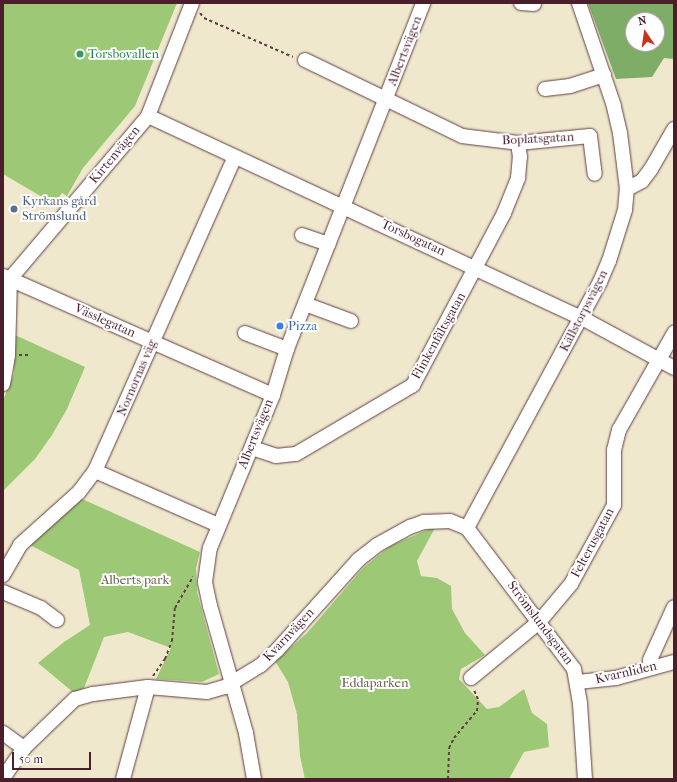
<!DOCTYPE html>
<html>
<head>
<meta charset="utf-8">
<style>
	body { margin:0 }
	#map { position:relative; width:677px; height:782px; overflow:hidden; background:#efe8cd; font-family:"IM FELL French Canon",serif }
	div>[style] { position:absolute }
	.green>* { inset:0; background:#9dc976 }
	.forest>* { inset:0; background:#7ead67 }
	.path>* { height:2px; margin-top:-1px; transform-origin:0; background:repeating-linear-gradient(90deg,#633d43 0 3px,transparent 0 6px) }
	.roads { filter:drop-shadow(0 0 1px #633d43) drop-shadow(0 0 1px #633d43) }
	.minor>* { height:14px; margin:-7px; padding:0 7px; transform-origin:7px; border-radius:7px; background:#fff }
	.dots>* { width:11px; height:11px; translate:-50% -50%; box-sizing:border-box; border:2px solid #fff; border-radius:50% }
	span { translate:-50% -50%; white-space:nowrap; text-align:center; line-height:1.15; -webkit-text-stroke:4px #fff; paint-order:stroke }
	.street-label { font-size:13px; color:#4a1f2b }
	.leisure-label { font-size:13px; color:#27864d }
	.left { translate:0 -50%; text-align:left }
	.service-label { font-size:13px; color:#4e5e75 }
	.shop-label { font-size:13px; color:#366cbe }
	.park-label { font-size:13px; color:#675a45 }
	.frame { position:absolute; inset:0; border:4px solid #4a1f2b; pointer-events:none }
	.north { position:absolute; left:625px; top:12px; width:40px; height:40px; box-sizing:border-box; background:#fff; border:1px solid #b7a5aa; border-radius:50%; rotate:347deg; font-size:11px; font-weight:700; line-height:16px; text-align:center; color:#4a1f2b }
	.north::after { content:''; display:block; margin:auto; width:14px; height:18px; background:#c8321e; clip-path:polygon(50% 0,100% 100%,50% 72%,0 100%) }
	.scale { position:absolute; left:12px; top:752px; width:79px; height:18px; box-sizing:border-box; border:2px solid #4a1f2b; border-top:0; padding-left:5px; font-size:12px; line-height:14px; white-space:nowrap; color:#4a1f2b; -webkit-text-stroke:3px #fff; paint-order:stroke }
</style>
</head>
<body>
<div id="map">
	<div class="green">
		<div style="clip-path:polygon(3px 3px,177px 3px,135px 106px,83px 168px,67px 196px,62px 193px,54px 204px,3px 174px)"></div>
		<div style="clip-path:polygon(15px 335px,85px 367px,67px 409px,52px 435px,35px 459px,3px 491px,3px 400px,14px 374px)"></div>
		<div style="clip-path:polygon(80px 498px,200px 552px,196px 568px,197px 592px,219px 674px,202px 682px,156px 679px,171px 648px,128px 632px,104px 637px,84px 688px,74px 693px,38px 663px,64px 642px,90px 625px,79px 570px,28px 544px)"></div>
		<div style="clip-path:polygon(436px 526px,417px 561px,421px 576px,437px 578px,451px 586px,452px 609px,465px 633px,485px 655px,461px 669px,459px 679px,487px 709px,499px 707px,524px 689px,532px 713px,547px 724px,549px 747px,524px 752px,509px 779px,305px 779px,300px 756px,297px 714px,288px 682px,275px 661px,307px 633px,363px 568px,390px 546px)"></div>
	</div>
	<div class="forest">
		<div style="clip-path:polygon(evenodd,588px 3px,674px 3px,674px 59px,664px 58px,652px 77px,616px 79px,588px 3px,633px 20px,657px 20px,657px 44px,633px 44px,633px 20px)"></div>
	</div>
	<div class="path">
		<div style="left:200px;top:13px;width:6px;rotate:51deg"></div>
		<div style="left:204px;top:18px;width:97px;rotate:23.7deg"></div>
		<div style="left:19px;top:355px;width:11px"></div>
		<div style="left:153px;top:676px;width:21px;rotate:-55deg"></div>
		<div style="left:165px;top:659px;width:19px;rotate:-69deg"></div>
		<div style="left:172px;top:641px;width:33px;rotate:-85deg"></div>
		<div style="left:175px;top:608px;width:36px;rotate:-60deg"></div>
		<div style="left:448px;top:779px;width:31px;rotate:-88deg"></div>
		<div style="left:449px;top:748px;width:11px;rotate:-63deg"></div>
		<div style="left:454px;top:738px;width:35px;rotate:-50deg"></div>
		<div style="left:477px;top:711px;width:12px;rotate:-85deg"></div>
		<div style="left:478px;top:699px;width:10px;rotate:-114deg"></div>
	</div>
	<div class="roads">
		<div class="minor">
			<div style="left:521px;top:3px;width:13px;rotate:4deg"></div>
			<div style="left:305px;top:60px;width:174px;rotate:25.8deg"></div>
			<div style="left:462px;top:136px;width:56px;rotate:7.1deg"></div>
			<div style="left:518px;top:143px;width:72px;rotate:-5.6deg"></div>
			<div style="left:590px;top:136px;width:38px;rotate:83deg"></div>
			<div style="left:545px;top:89px;width:25px;rotate:-7deg"></div>
			<div style="left:570px;top:86px;width:36px;rotate:-18deg"></div>
			<div style="left:148px;top:116px;width:479px;rotate:25deg"></div>
			<div style="left:582px;top:318px;width:105px;rotate:28.5deg"></div>
			<div style="left:627px;top:189px;width:17px;rotate:-28deg"></div>
			<div style="left:642px;top:181px;width:15px;rotate:-53deg"></div>
			<div style="left:651px;top:169px;width:46px;rotate:-60.1deg"></div>
			<div style="left:302px;top:235px;width:28px;rotate:19deg"></div>
			<div style="left:3px;top:276px;width:295px;rotate:23.8deg"></div>
			<div style="left:305px;top:304px;width:49px;rotate:20.3deg"></div>
			<div style="left:245px;top:333px;width:45px;rotate:20.9deg"></div>
			<div style="left:3px;top:384px;width:29px;rotate:-80deg"></div>
			<div style="left:8px;top:355px;width:76px;rotate:-88.5deg"></div>
			<div style="left:10px;top:279px;width:214px;rotate:-49.7deg"></div>
			<div style="left:148px;top:116px;width:121px;rotate:-68.7deg"></div>
			<div style="left:252px;top:448px;width:25px;rotate:18deg"></div>
			<div style="left:276px;top:456px;width:20px;rotate:-6deg"></div>
			<div style="left:296px;top:454px;width:136px;rotate:-30.5deg"></div>
			<div style="left:413px;top:385px;width:195px;rotate:-62.1deg"></div>
			<div style="left:504px;top:213px;width:38px;rotate:-68deg"></div>
			<div style="left:518px;top:178px;width:21px;rotate:-85deg"></div>
			<div style="left:520px;top:157px;width:14px;rotate:-98deg"></div>
			<div style="left:95px;top:471px;width:134px;rotate:23.7deg"></div>
			<div style="left:467px;top:528px;width:280px;rotate:-61.6deg"></div>
			<div style="left:600px;top:282px;width:23px;rotate:-67deg"></div>
			<div style="left:609px;top:261px;width:53px;rotate:-72.6deg"></div>
			<div style="left:625px;top:210px;width:21px;rotate:-85deg"></div>
			<div style="left:627px;top:189px;width:56px;rotate:-97.1deg"></div>
			<div style="left:620px;top:133px;width:28px;rotate:-103deg"></div>
			<div style="left:614px;top:106px;width:109px;rotate:-108.8deg"></div>
			<div style="left:467px;top:528px;width:177px;rotate:52.8deg"></div>
			<div style="left:574px;top:669px;width:36px;rotate:80deg"></div>
			<div style="left:580px;top:704px;width:75px;rotate:86.2deg"></div>
			<div style="left:3px;top:575px;width:34px;rotate:-60deg"></div>
			<div style="left:20px;top:545px;width:79px;rotate:-41.9deg"></div>
			<div style="left:79px;top:492px;width:26px;rotate:-53deg"></div>
			<div style="left:95px;top:471px;width:344px;rotate:-66deg"></div>
			<div style="left:3px;top:592px;width:41px;rotate:22.8deg"></div>
			<div style="left:41px;top:608px;width:20px;rotate:37deg"></div>
			<div style="left:651px;top:668px;width:8px;rotate:-97deg"></div>
			<div style="left:650px;top:660px;width:58px;rotate:-65.6deg"></div>
			<div style="left:471px;top:678px;width:88px;rotate:-39.5deg"></div>
			<div style="left:539px;top:622px;width:50px;rotate:-49.9deg"></div>
			<div style="left:571px;top:584px;width:90px;rotate:-61.4deg"></div>
			<div style="left:614px;top:505px;width:55px;rotate:-90deg"></div>
			<div style="left:614px;top:450px;width:21px;rotate:-76deg"></div>
			<div style="left:619px;top:430px;width:112px;rotate:-60.4deg"></div>
			<div style="left:578px;top:682px;width:38px;rotate:-6deg"></div>
			<div style="left:616px;top:678px;width:60px;rotate:-15.4deg"></div>
			<div style="left:3px;top:733px;width:26px;rotate:36deg"></div>
			<div style="left:3px;top:778px;width:37px;rotate:-55deg"></div>
			<div style="left:24px;top:748px;width:71px;rotate:-43.9deg"></div>
			<div style="left:75px;top:699px;width:19px;rotate:-16deg"></div>
			<div style="left:93px;top:694px;width:55px;rotate:-7.3deg"></div>
			<div style="left:148px;top:687px;width:59px;rotate:4.8deg"></div>
			<div style="left:207px;top:692px;width:19px;rotate:-16deg"></div>
			<div style="left:225px;top:687px;width:42px;rotate:-31.4deg"></div>
			<div style="left:261px;top:665px;width:23px;rotate:-43deg"></div>
			<div style="left:278px;top:649px;width:120px;rotate:-48deg"></div>
			<div style="left:358px;top:560px;width:24px;rotate:-38deg"></div>
			<div style="left:377px;top:545px;width:38px;rotate:-29deg"></div>
			<div style="left:410px;top:527px;width:15px;rotate:-20deg"></div>
			<div style="left:424px;top:522px;width:26px;rotate:-2deg"></div>
			<div style="left:450px;top:521px;width:18px;rotate:22deg"></div>
			<div style="left:123px;top:779px;width:95px;rotate:-74.8deg"></div>
			<div style="left:254px;top:779px;width:47px;rotate:-99.9deg"></div>
			<div style="left:246px;top:733px;width:132px;rotate:-105.8deg"></div>
			<div style="left:210px;top:606px;width:25px;rotate:-102deg"></div>
			<div style="left:205px;top:582px;width:34px;rotate:-82deg"></div>
			<div style="left:210px;top:548px;width:165px;rotate:-67.6deg"></div>
			<div style="left:273px;top:395px;width:48px;rotate:-73.1deg"></div>
			<div style="left:287px;top:349px;width:372px;rotate:-68.5deg"></div>
		</div>
	</div>
	<div class="dots">
		<div style="left:80px;top:54px;background:#2e9e5b"></div>
		<div style="left:14px;top:209px;background:#5c6f8a"></div>
		<div style="left:280px;top:326px;background:#3f7fe0"></div>
	</div>
	<div class="street-label">
		<span style="left:405px;top:51px;rotate:-69deg">Albertsvägen</span>
		<span style="left:538px;top:139px;rotate:-3deg">Boplatsgatan</span>
		<span style="left:115px;top:155px;rotate:-50deg">Kirtenvägen</span>
		<span style="left:413px;top:238px;rotate:25deg">Torsbogatan</span>
		<span style="left:584px;top:311px;rotate:-63deg">Källstorpsvägen</span>
		<span style="left:105px;top:321px;rotate:24deg">Vässlegatan</span>
		<span style="left:439px;top:336px;rotate:-61deg">Flinkenfältsgatan</span>
		<span style="left:137px;top:378px;rotate:-67deg">Nornornas väg</span>
		<span style="left:256px;top:434px;rotate:-68deg">Albertsvägen</span>
		<span style="left:593px;top:543px;rotate:-62deg">Felterusgatan</span>
		<span style="left:540px;top:623px;rotate:53deg">Strömslundsgatan</span>
		<span style="left:289px;top:635px;rotate:-47deg">Kvarnvägen</span>
		<span style="left:626px;top:673px;rotate:-13deg">Kvarnliden</span>
	</div>
	<div class="leisure-label">
		<span class="left" style="left:88px;top:54px">Torsbovallen</span>
	</div>
	<div class="service-label">
		<span class="left" style="left:22px;top:209px">Kyrkans gård<br>Strömslund</span>
	</div>
	<div class="shop-label">
		<span class="left" style="left:288px;top:326px">Pizza</span>
	</div>
	<div class="park-label">
		<span style="left:135px;top:580px">Alberts park</span>
		<span style="left:375px;top:683px">Eddaparken</span>
	</div>
	<div class="frame"></div>
	<div class="north">N</div>
	<div class="scale">50 m</div>
</div>
</body>
</html>
